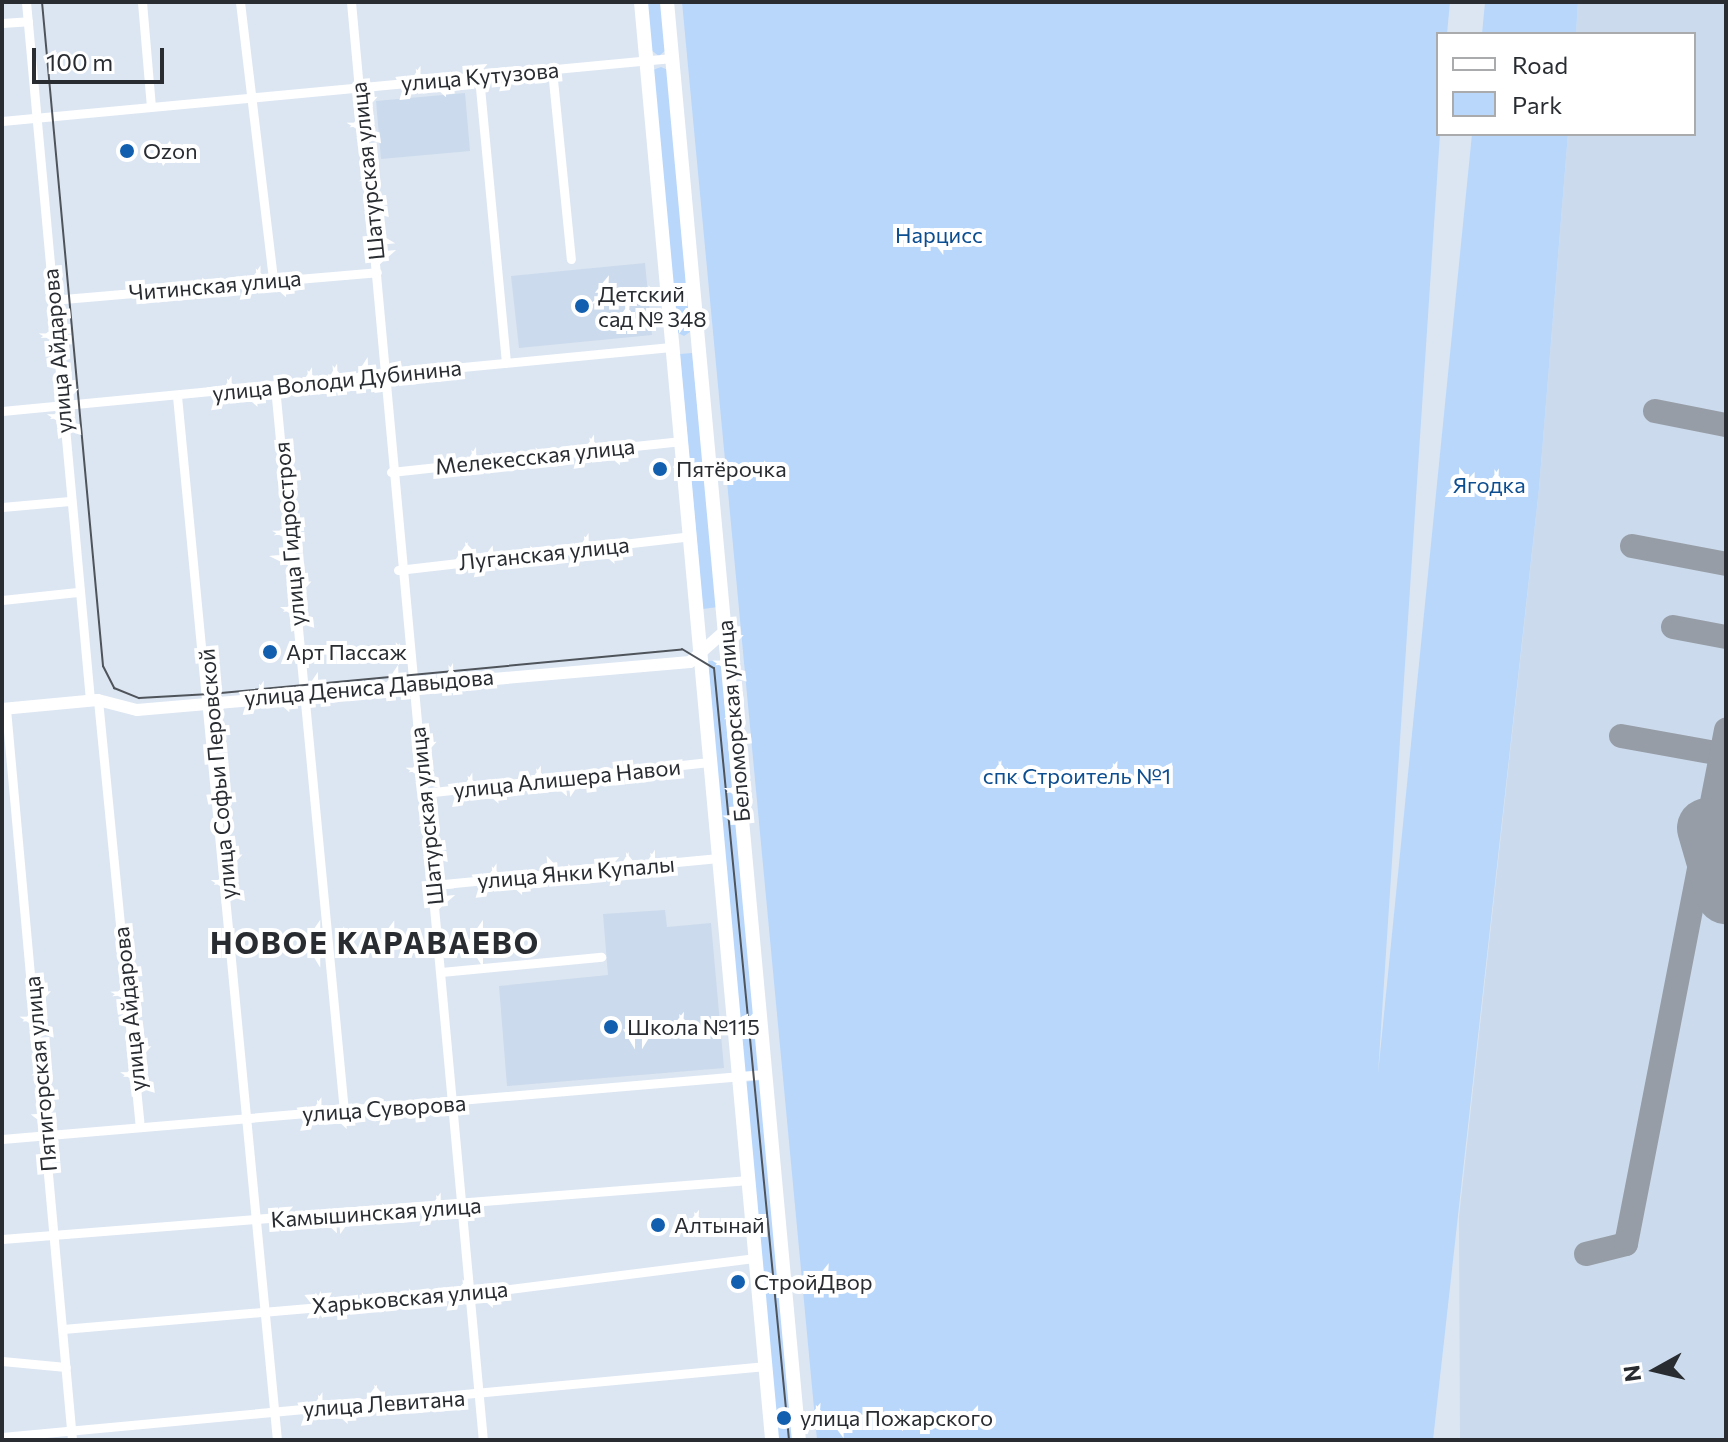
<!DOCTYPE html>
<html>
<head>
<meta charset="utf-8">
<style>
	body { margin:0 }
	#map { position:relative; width:1728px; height:1442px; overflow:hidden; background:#dce6f2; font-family:Commissioner,sans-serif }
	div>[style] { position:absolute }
	.built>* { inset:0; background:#cbdaec }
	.green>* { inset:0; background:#b9d7fb }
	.taxiway>* { height:24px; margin:-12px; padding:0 12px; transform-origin:12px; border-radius:12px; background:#969da6 }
	.runway>* { height:60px; margin:-30px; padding:0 30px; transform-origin:30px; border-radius:30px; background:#969da6 }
	.minor>* { height:9px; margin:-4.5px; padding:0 4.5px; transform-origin:4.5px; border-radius:4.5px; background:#fff }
	.tertiary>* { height:12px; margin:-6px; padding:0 6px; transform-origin:6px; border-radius:6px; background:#fff }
	.secondary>* { height:14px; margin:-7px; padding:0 7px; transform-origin:7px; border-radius:7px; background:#fff }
	.tram>* { height:2px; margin:-1px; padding:0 1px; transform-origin:1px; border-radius:1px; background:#4f545b }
	.dots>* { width:22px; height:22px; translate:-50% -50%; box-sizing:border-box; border:4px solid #fff; border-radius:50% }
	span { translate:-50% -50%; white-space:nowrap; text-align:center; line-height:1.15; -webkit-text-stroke:8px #fff; paint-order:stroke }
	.street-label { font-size:22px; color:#292d32 }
	.poi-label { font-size:22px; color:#292d32 }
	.left { translate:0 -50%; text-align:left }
	.park-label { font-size:22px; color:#0d4e90 }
	.district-label { font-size:30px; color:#292d32; font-weight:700; letter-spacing:2px }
	.frame { position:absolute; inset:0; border:4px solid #292d32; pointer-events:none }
	.legend { position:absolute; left:1436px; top:32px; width:260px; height:104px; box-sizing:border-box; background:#fff; border:2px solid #a9abad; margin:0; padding:10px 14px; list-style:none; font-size:24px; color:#292d32 }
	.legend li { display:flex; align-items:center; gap:16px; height:40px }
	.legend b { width:40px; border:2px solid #a9abad }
	.north { position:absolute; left:1616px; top:1330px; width:80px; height:80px; -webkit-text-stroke:6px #fff; paint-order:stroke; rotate:262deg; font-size:22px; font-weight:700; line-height:32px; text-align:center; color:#292d32 }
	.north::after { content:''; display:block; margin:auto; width:28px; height:36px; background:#292d32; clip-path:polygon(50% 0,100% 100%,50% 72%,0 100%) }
	.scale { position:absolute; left:32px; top:48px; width:132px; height:36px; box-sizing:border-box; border:4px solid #292d32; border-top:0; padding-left:10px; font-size:24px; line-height:28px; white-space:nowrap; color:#292d32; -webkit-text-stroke:6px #fff; paint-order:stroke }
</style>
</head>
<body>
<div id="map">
	<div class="built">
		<div style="clip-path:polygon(1578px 2px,1726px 2px,1726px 1440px,1460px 1440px,1459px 1217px,1539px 489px,1568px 134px,1694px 134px,1694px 34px,1576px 34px)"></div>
		<div style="clip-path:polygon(465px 93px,470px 151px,381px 159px,376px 101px)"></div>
		<div style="clip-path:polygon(645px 263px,652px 335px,519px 348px,511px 276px)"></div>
		<div style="clip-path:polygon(665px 910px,667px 927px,711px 923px,724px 1068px,507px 1086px,499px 986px,608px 975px,603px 914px)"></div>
	</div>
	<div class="green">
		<div style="clip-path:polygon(646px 2px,662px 2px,667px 49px,659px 56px,651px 50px)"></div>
		<div style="clip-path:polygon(682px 2px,1450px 2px,1447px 34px,1438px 34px,1440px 134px,1378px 1074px,1472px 134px,1568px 134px,1539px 489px,1433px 1440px,817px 1440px)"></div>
		<div style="clip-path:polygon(1485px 2px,1578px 2px,1576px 34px,1482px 34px)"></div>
		<div style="clip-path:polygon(661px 67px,668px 70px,690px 332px,684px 336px,676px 332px,653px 70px)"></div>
		<div style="clip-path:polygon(692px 353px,718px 607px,703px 609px,680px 354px)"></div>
		<div style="clip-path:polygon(725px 660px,760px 1071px,743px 1072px,708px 661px)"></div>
		<div style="clip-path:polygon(762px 1080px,794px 1440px,776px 1440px,743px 1082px)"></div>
	</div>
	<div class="taxiway">
		<div style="left:1655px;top:411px;width:72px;rotate:11.2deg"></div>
		<div style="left:1632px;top:546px;width:96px;rotate:10.8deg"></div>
		<div style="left:1673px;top:627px;width:54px;rotate:10.7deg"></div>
		<div style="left:1621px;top:736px;width:102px;rotate:10.2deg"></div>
		<div style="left:1586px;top:1254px;width:41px;rotate:-14deg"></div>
		<div style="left:1626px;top:1244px;width:524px;rotate:-78.99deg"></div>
	</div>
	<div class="runway">
		<div style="left:1707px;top:828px;width:69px;rotate:73.9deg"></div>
	</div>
	<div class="minor">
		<div style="left:26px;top:2px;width:701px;rotate:84.76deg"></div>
		<div style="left:142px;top:2px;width:104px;rotate:85.1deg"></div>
		<div style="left:240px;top:2px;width:278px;rotate:83.2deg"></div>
		<div style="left:351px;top:2px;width:1444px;rotate:84.76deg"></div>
		<div style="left:2px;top:23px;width:26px;rotate:-4deg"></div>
		<div style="left:552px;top:70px;width:190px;rotate:84.3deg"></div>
		<div style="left:479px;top:77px;width:287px;rotate:84.6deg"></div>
		<div style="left:2px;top:121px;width:673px;rotate:-5.37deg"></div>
		<div style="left:52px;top:300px;width:326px;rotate:-4.9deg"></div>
		<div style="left:275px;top:387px;width:727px;rotate:84.56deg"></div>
		<div style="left:177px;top:396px;width:1049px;rotate:84.53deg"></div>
		<div style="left:2px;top:411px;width:672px;rotate:-5.46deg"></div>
		<div style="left:391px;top:472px;width:290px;rotate:-6.1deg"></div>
		<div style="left:2px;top:507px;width:68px;rotate:-5deg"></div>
		<div style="left:398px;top:570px;width:294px;rotate:-6.6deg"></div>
		<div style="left:2px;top:600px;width:76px;rotate:-6deg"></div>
		<div style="left:98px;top:700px;width:429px;rotate:84.4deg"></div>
		<div style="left:6px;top:709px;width:734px;rotate:84.84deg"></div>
		<div style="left:424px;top:793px;width:289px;rotate:-6.2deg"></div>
		<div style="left:433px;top:885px;width:287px;rotate:-5.4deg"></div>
		<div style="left:441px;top:972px;width:161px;rotate:-5.4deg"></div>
		<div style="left:2px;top:1139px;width:766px;rotate:-4.87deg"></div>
		<div style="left:2px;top:1239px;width:749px;rotate:-4.52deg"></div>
		<div style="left:63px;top:1329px;width:409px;rotate:-4.9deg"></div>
		<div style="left:470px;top:1294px;width:288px;rotate:-7.2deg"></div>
		<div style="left:2px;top:1361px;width:64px;rotate:5.4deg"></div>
		<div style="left:2px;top:1437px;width:767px;rotate:-5.31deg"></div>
	</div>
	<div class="tertiary">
		<div style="left:2px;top:709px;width:96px;rotate:-5.4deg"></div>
		<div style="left:98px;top:700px;width:40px;rotate:14.4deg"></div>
		<div style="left:137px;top:710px;width:555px;rotate:-4.96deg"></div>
		<div style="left:690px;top:662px;width:47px;rotate:-41.5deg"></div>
	</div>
	<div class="secondary">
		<div style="left:641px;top:2px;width:1444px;rotate:84.79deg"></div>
		<div style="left:667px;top:2px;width:1444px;rotate:84.76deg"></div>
	</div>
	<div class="tram">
		<div style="left:42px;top:2px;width:667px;rotate:84.75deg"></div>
		<div style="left:103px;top:666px;width:25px;rotate:63deg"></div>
		<div style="left:114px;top:688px;width:27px;rotate:22deg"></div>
		<div style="left:139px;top:698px;width:71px;rotate:-3.2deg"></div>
		<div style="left:210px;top:694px;width:474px;rotate:-5.4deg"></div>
		<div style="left:682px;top:649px;width:37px;rotate:31deg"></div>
		<div style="left:714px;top:668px;width:776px;rotate:84.45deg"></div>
	</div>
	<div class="dots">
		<div style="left:127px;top:151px;background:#115fae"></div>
		<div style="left:582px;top:306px;background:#115fae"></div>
		<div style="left:660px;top:469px;background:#115fae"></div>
		<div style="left:270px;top:652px;background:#115fae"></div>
		<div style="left:611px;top:1027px;background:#115fae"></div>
		<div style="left:658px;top:1225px;background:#115fae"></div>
		<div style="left:738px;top:1282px;background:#115fae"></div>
		<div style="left:784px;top:1418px;background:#115fae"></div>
	</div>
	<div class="street-label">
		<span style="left:480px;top:76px;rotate:-5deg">улица Кутузова</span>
		<span style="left:367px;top:171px;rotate:-96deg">Шатурская улица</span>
		<span style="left:215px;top:285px;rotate:-5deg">Читинская улица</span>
		<span style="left:57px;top:351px;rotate:-95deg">улица Айдарова</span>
		<span style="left:337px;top:380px;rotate:-6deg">улица Володи Дубинина</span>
		<span style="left:535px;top:456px;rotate:-6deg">Мелекесская улица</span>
		<span style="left:289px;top:534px;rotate:-95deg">улица Гидростроя</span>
		<span style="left:544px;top:553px;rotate:-6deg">Луганская улица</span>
		<span style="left:369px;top:687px;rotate:-5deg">улица Дениса Давыдова</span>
		<span style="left:733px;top:721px;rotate:-95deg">Беломорская улица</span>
		<span style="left:217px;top:774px;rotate:-95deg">улица Софьи Перовской</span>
		<span style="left:567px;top:778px;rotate:-6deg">улица Алишера Навои</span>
		<span style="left:426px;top:816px;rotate:-96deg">Шатурская улица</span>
		<span style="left:576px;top:872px;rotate:-5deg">улица Янки Купалы</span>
		<span style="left:129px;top:1009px;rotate:-96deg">улица Айдарова</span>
		<span style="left:40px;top:1074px;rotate:-95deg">Пятигорская улица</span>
		<span style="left:384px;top:1108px;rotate:-4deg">улица Суворова</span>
		<span style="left:376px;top:1212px;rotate:-4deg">Камышинская улица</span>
		<span style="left:410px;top:1297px;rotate:-5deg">Харьковская улица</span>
		<span style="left:384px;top:1403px;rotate:-4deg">улица Левитана</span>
	</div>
	<div class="poi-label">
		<span class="left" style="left:143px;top:151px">Ozon</span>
		<span class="left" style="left:598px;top:306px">Детский<br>сад № 348</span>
		<span class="left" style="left:676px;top:469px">Пятёрочка</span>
		<span class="left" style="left:286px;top:652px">Арт Пассаж</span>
		<span class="left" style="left:627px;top:1027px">Школа №115</span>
		<span class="left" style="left:674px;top:1225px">Алтынай</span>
		<span class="left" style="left:754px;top:1282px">СтройДвор</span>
		<span class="left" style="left:800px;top:1418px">улица Пожарского</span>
	</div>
	<div class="park-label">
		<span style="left:939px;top:235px">Нарцисс</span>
		<span style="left:1489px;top:485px">Ягодка</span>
		<span style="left:1077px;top:776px">спк Строитель №1</span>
	</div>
	<div class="district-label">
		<span style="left:375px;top:942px">НОВОЕ КАРАВАЕВО</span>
	</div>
	<div class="frame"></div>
	<ul class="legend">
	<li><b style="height:10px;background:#fff"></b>Road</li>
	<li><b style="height:22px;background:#b9d7fb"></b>Park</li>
	</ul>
	<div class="north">N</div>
	<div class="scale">100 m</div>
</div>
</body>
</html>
